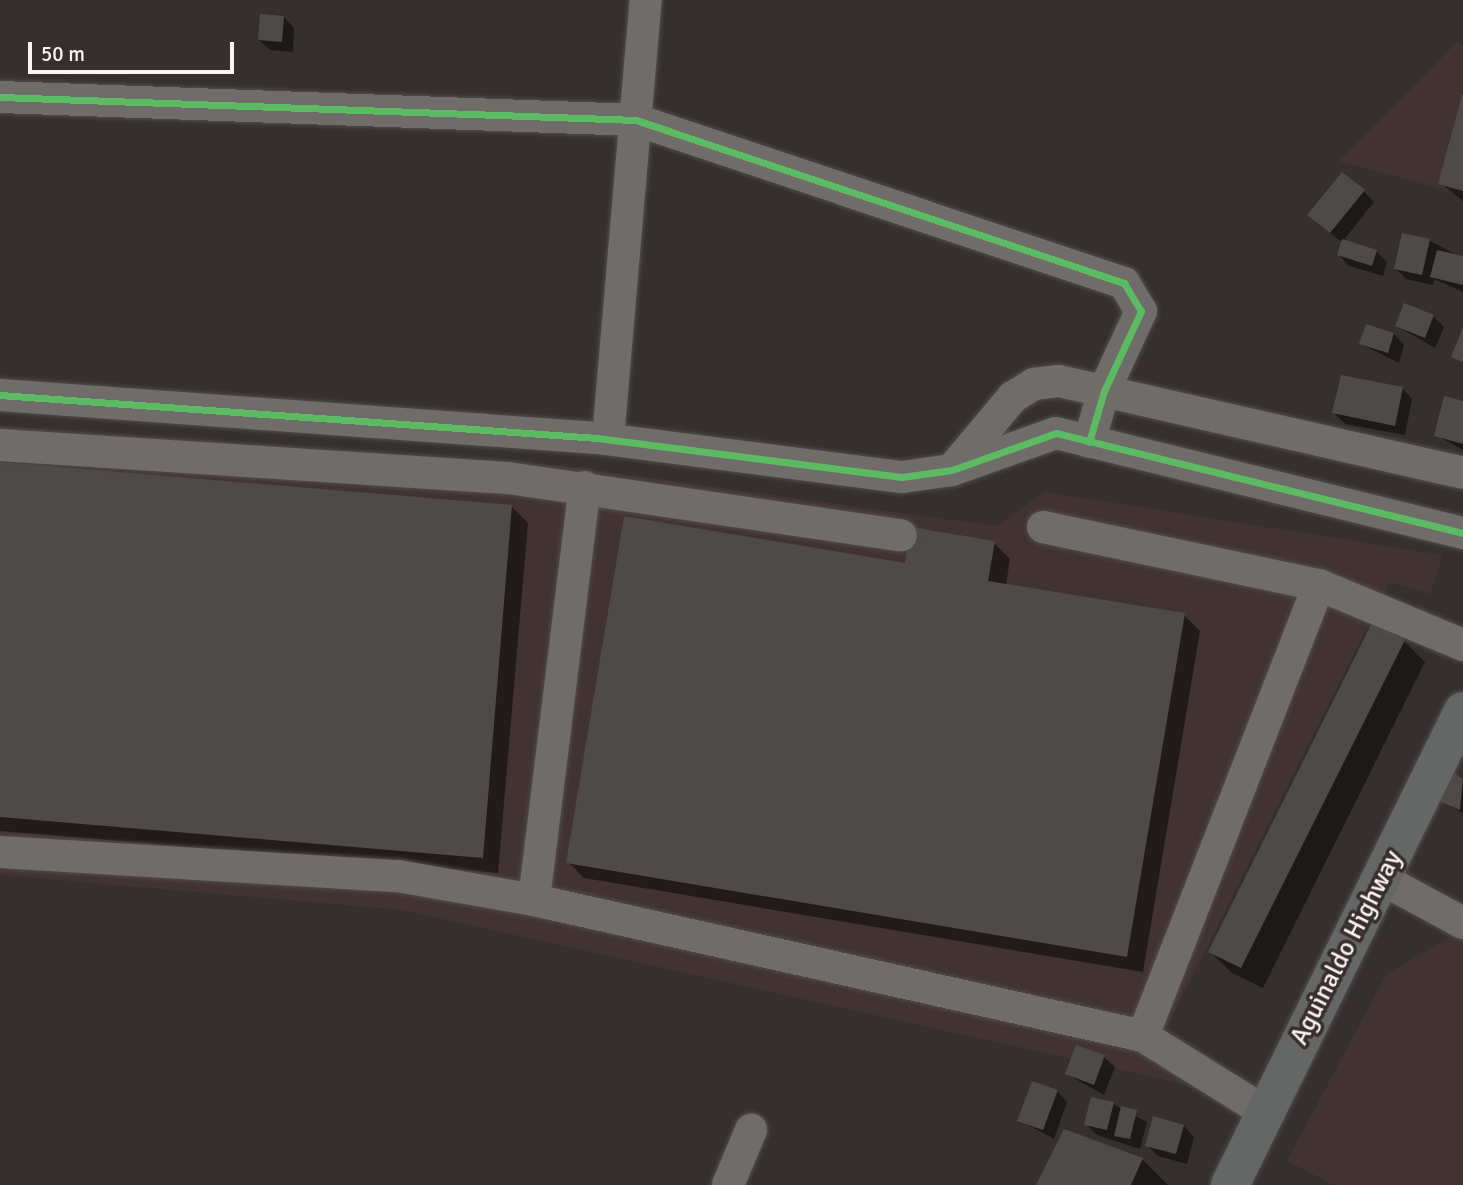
<!DOCTYPE html>
<html>
<head>
<meta charset="utf-8">
<style>
	body { margin:0 }
	#map { position:relative; width:1463px; height:1185px; overflow:hidden; background:#35302f; font-family:Signika,sans-serif }
	div>[style] { position:absolute }
	.built>* { inset:0; background:#413331 }
	.shadow>* { inset:0; background:#0007 }
	.building>* { inset:0; background:#4e4a49 }
	.roads { filter:drop-shadow(0 0 2px #514d4b) drop-shadow(0 0 2px #514d4b) }
	.minor>* { height:32px; margin:-16px; padding:0 16px; transform-origin:16px; border-radius:16px; background:#6f6c6a }
	.major>* { height:38px; margin:-19px; padding:0 19px; transform-origin:19px; border-radius:19px; background:#656766 }
	.cycleway>* { height:7px; margin:-3.5px; padding:0 3.5px; transform-origin:3.5px; border-radius:3.5px; background:#5cba63 }
	span { translate:-50% -50%; white-space:nowrap; text-align:center; line-height:1.15; -webkit-text-stroke:7px #372e2d; paint-order:stroke }
	.street-label { font-size:26px; color:#f9f3f1 }
	.scale { position:absolute; left:28px; top:42px; width:206px; height:32px; box-sizing:border-box; border:4px solid #f9f3f1; border-top:0; padding-left:9px; font-size:21px; line-height:24px; white-space:nowrap; color:#f9f3f1; -webkit-text-stroke:5px #372e2d; paint-order:stroke }
</style>
</head>
<body>
<div id="map">
	<div class="built">
		<div style="clip-path:polygon(1457px 42px,1463px 45px,1463px 195px,1339px 161px)"></div>
		<div style="clip-path:polygon(0 426px,565px 466px,996px 526px,1045px 492px,1443px 555px,1430px 594px,1390px 582px,1165px 1031px,1198px 1051px,1184px 1084px,402px 910px,0 875px)"></div>
		<div style="clip-path:polygon(1463px 910px,1463px 1185px,1334px 1185px,1287px 1161px,1386px 975px,1451px 936px)"></div>
	</div>
	<div class="shadow">
		<div style="clip-path:polygon(284px 17px,294px 28px,293px 52px,270px 50px,259px 40px)"></div>
		<div style="clip-path:polygon(1463px 99px,1463px 201px,1440px 183px)"></div>
		<div style="clip-path:polygon(1364px 191px,1374px 202px,1343px 241px,1376px 251px,1387px 262px,1383px 276px,1349px 266px,1339px 255px,1343px 243px,1320px 225px)"></div>
		<div style="clip-path:polygon(1430px 241px,1463px 258px,1463px 292px,1434px 279px,1433px 285px,1406px 279px,1395px 268px)"></div>
		<div style="clip-path:polygon(1433px 316px,1444px 327px,1435px 348px,1397px 326px)"></div>
		<div style="clip-path:polygon(1394px 334px,1404px 345px,1399px 363px,1361px 344px)"></div>
		<div style="clip-path:polygon(1402px 388px,1412px 399px,1405px 435px,1345px 424px,1334px 413px)"></div>
		<div style="clip-path:polygon(1463px 403px,1463px 450px,1436px 435px)"></div>
		<div style="clip-path:polygon(0 464px,512px 507px,528px 523px,498px 873px,0 831px)"></div>
		<div style="clip-path:polygon(994px 543px,1010px 559px,1006px 585px,1184px 615px,1200px 631px,1143px 972px,584px 878px,568px 862px,906px 565px)"></div>
		<div style="clip-path:polygon(1404px 641px,1425px 662px,1263px 988px,1232px 973px,1210px 952px)"></div>
		<div style="clip-path:polygon(1454px 775px,1463px 782px,1463px 813px,1441px 801px)"></div>
		<div style="clip-path:polygon(1104px 1057px,1115px 1067px,1104px 1095px,1067px 1074px)"></div>
		<div style="clip-path:polygon(1057px 1091px,1067px 1102px,1054px 1139px,1019px 1120px)"></div>
		<div style="clip-path:polygon(1113px 1104px,1147px 1122px,1140px 1149px,1097px 1135px,1086px 1124px)"></div>
		<div style="clip-path:polygon(1184px 1126px,1194px 1137px,1187px 1164px,1158px 1156px,1147px 1145px)"></div>
		<div style="clip-path:polygon(1142px 1159px,1168px 1185px,1038px 1185px)"></div>
	</div>
	<div class="building">
		<div style="clip-path:polygon(260px 14px,284px 16px,282px 42px,258px 40px)"></div>
		<div style="clip-path:polygon(1462px 95px,1463px 95px,1463px 191px,1438px 184px)"></div>
		<div style="clip-path:polygon(1342px 172px,1365px 190px,1330px 233px,1307px 215px)"></div>
		<div style="clip-path:polygon(1402px 233px,1430px 239px,1422px 275px,1394px 269px)"></div>
		<div style="clip-path:polygon(1342px 239px,1377px 250px,1372px 266px,1337px 255px)"></div>
		<div style="clip-path:polygon(1437px 250px,1463px 256px,1463px 285px,1430px 277px)"></div>
		<div style="clip-path:polygon(1404px 303px,1434px 315px,1425px 338px,1395px 326px)"></div>
		<div style="clip-path:polygon(1366px 324px,1394px 333px,1388px 353px,1359px 344px)"></div>
		<div style="clip-path:polygon(1463px 327px,1463px 362px,1451px 357px)"></div>
		<div style="clip-path:polygon(1341px 375px,1403px 387px,1395px 426px,1332px 413px)"></div>
		<div style="clip-path:polygon(1444px 396px,1463px 401px,1463px 444px,1434px 436px)"></div>
		<div style="clip-path:polygon(0 462px,512px 505px,483px 858px,0 817px)"></div>
		<div style="clip-path:polygon(624px 516px,905px 563px,911px 527px,995px 541px,988px 581px,1185px 613px,1127px 957px,566px 863px)"></div>
		<div style="clip-path:polygon(1372px 623px,1405px 640px,1241px 968px,1208px 952px)"></div>
		<div style="clip-path:polygon(1453px 772px,1463px 779px,1460px 810px,1438px 801px)"></div>
		<div style="clip-path:polygon(1076px 1045px,1105px 1055px,1094px 1085px,1065px 1074px)"></div>
		<div style="clip-path:polygon(1032px 1081px,1058px 1090px,1043px 1130px,1017px 1121px)"></div>
		<div style="clip-path:polygon(1091px 1097px,1114px 1102px,1107px 1130px,1084px 1125px)"></div>
		<div style="clip-path:polygon(1121px 1106px,1137px 1110px,1130px 1139px,1114px 1136px)"></div>
		<div style="clip-path:polygon(1153px 1116px,1184px 1125px,1176px 1154px,1145px 1146px)"></div>
		<div style="clip-path:polygon(1064px 1129px,1143px 1158px,1131px 1185px,1036px 1185px)"></div>
	</div>
	<div class="roads">
		<div class="minor">
			<div style="left:0;top:97px;width:636px;rotate:2.07deg"></div>
			<div style="left:636px;top:120px;width:515px;rotate:18.47deg"></div>
			<div style="left:1124px;top:283px;width:33px;rotate:59deg"></div>
			<div style="left:1141px;top:311px;width:88px;rotate:114.8deg"></div>
			<div style="left:1104px;top:391px;width:53px;rotate:106.4deg"></div>
			<div style="left:0;top:395px;width:599px;rotate:4.12deg"></div>
			<div style="left:597px;top:438px;width:307px;rotate:7.3deg"></div>
			<div style="left:902px;top:477px;width:50px;rotate:-8deg"></div>
			<div style="left:952px;top:470px;width:110px;rotate:-19.6deg"></div>
			<div style="left:1056px;top:433px;width:419px;rotate:13.8deg"></div>
			<div style="left:608px;top:439px;width:441px;rotate:-85.1deg"></div>
			<div style="left:0;top:445px;width:509px;rotate:3.72deg"></div>
			<div style="left:508px;top:478px;width:397px;rotate:8.3deg"></div>
			<div style="left:955px;top:466px;width:90px;rotate:-50deg"></div>
			<div style="left:1013px;top:397px;width:25px;rotate:-32deg"></div>
			<div style="left:1034px;top:384px;width:25px;rotate:-7deg"></div>
			<div style="left:1059px;top:381px;width:414px;rotate:12.8deg"></div>
			<div style="left:1043px;top:527px;width:282px;rotate:11.9deg"></div>
			<div style="left:1319px;top:585px;width:156px;rotate:22.6deg"></div>
			<div style="left:0;top:852px;width:399px;rotate:3.5deg"></div>
			<div style="left:398px;top:876px;width:138px;rotate:10deg"></div>
			<div style="left:534px;top:900px;width:624px;rotate:12.59deg"></div>
			<div style="left:1143px;top:1036px;width:144px;rotate:31.9deg"></div>
			<div style="left:1382px;top:879px;width:92px;rotate:28.5deg"></div>
			<div style="left:534px;top:900px;width:416px;rotate:-83deg"></div>
			<div style="left:1143px;top:1036px;width:484px;rotate:-68.7deg"></div>
			<div style="left:728px;top:1185px;width:60px;rotate:-67.3deg"></div>
		</div>
		<div class="major">
			<div style="left:1230px;top:1185px;width:528px;rotate:-63.82deg"></div>
		</div>
	</div>
	<div class="cycleway">
		<div style="left:0;top:97px;width:636px;rotate:2.07deg"></div>
		<div style="left:636px;top:120px;width:515px;rotate:18.47deg"></div>
		<div style="left:1124px;top:283px;width:33px;rotate:59deg"></div>
		<div style="left:1141px;top:311px;width:88px;rotate:114.8deg"></div>
		<div style="left:1104px;top:391px;width:53px;rotate:106.4deg"></div>
		<div style="left:0;top:395px;width:599px;rotate:4.12deg"></div>
		<div style="left:597px;top:438px;width:307px;rotate:7.3deg"></div>
		<div style="left:902px;top:477px;width:50px;rotate:-8deg"></div>
		<div style="left:952px;top:470px;width:110px;rotate:-19.6deg"></div>
		<div style="left:1056px;top:433px;width:419px;rotate:13.8deg"></div>
	</div>
	<div class="street-label">
		<span style="left:1347px;top:948px;rotate:-63deg">Aguinaldo Highway</span>
	</div>
	<div class="scale">50 m</div>
</div>
</body>
</html>
